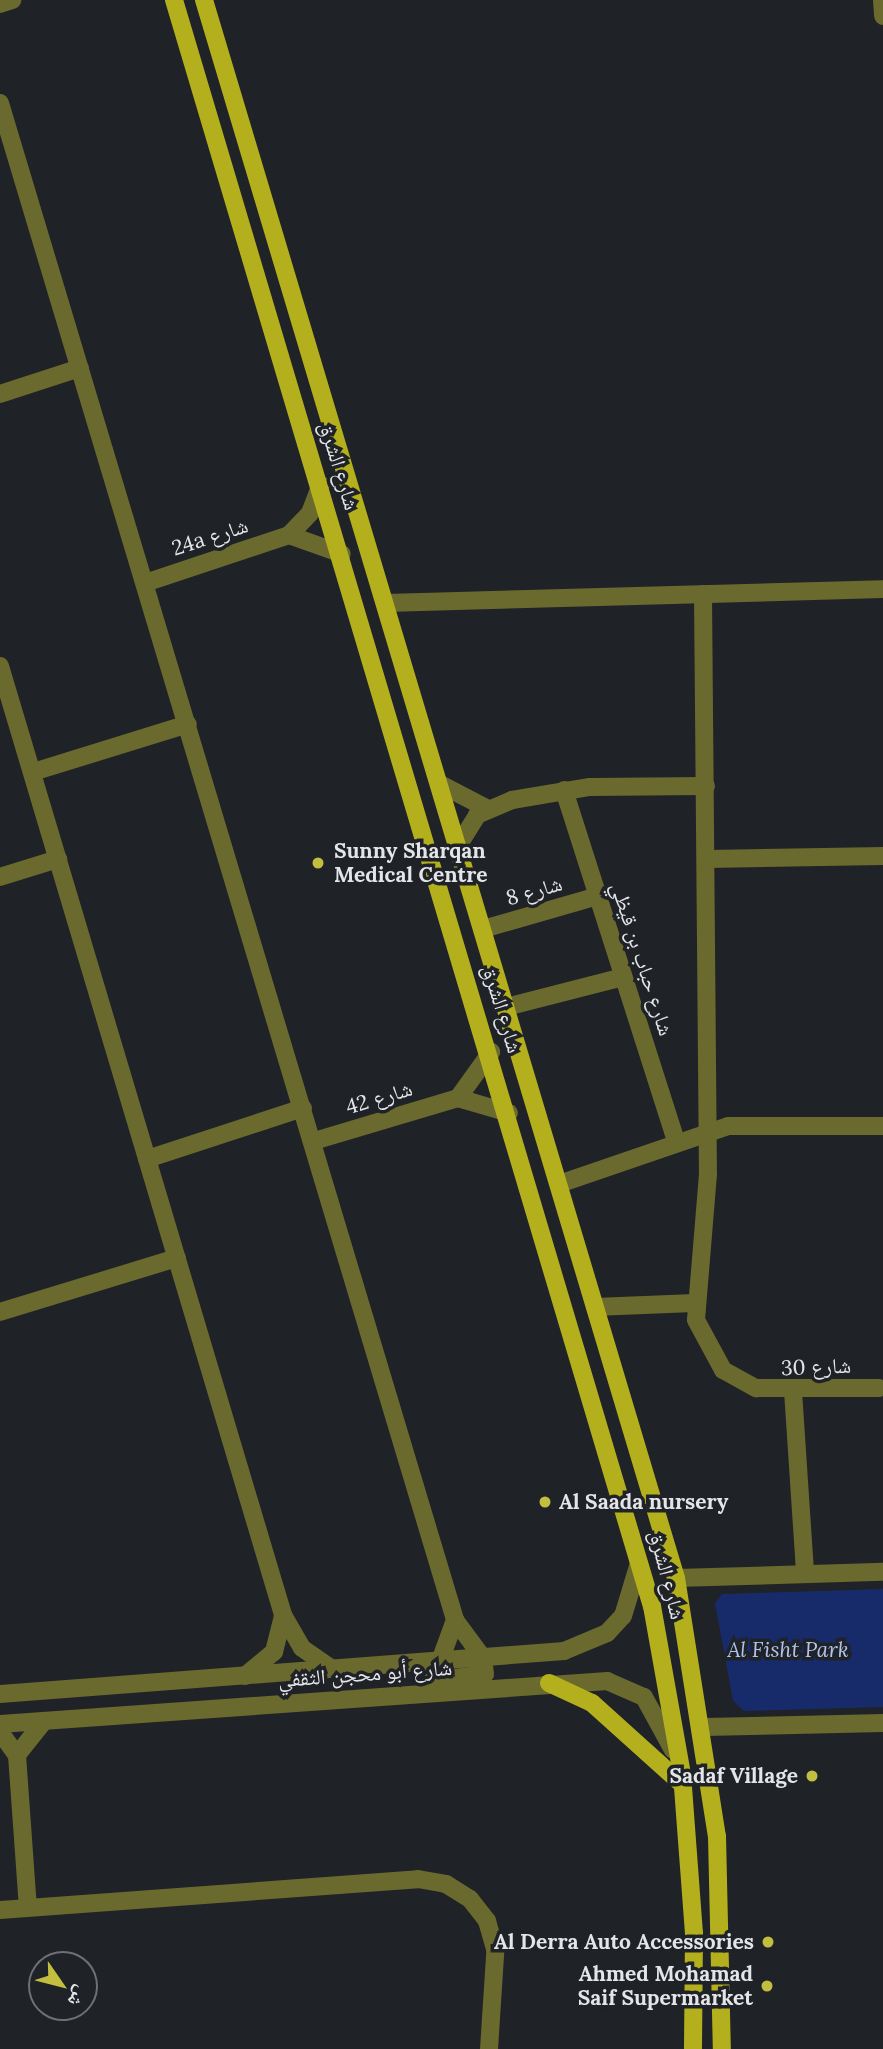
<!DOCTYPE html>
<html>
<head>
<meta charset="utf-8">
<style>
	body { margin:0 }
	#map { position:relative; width:883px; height:2049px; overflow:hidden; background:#1f2227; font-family:Lora,"Noto Naskh Arabic",serif }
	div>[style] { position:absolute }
	.green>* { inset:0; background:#172b6b }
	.minor>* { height:18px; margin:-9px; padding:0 9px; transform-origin:9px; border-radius:9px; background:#6a692e }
	.tertiary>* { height:18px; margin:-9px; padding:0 9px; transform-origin:9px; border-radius:9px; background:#6a692e }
	.primary>* { height:18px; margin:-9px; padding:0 9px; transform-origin:9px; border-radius:9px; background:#b4b01d }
	.dots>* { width:19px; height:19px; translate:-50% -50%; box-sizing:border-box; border:4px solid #1f2227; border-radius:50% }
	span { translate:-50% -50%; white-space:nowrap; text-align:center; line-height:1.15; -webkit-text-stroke:7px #1f2227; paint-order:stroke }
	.street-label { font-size:21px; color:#e4e5e9 }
	.poi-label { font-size:21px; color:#e4e5e9; font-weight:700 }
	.left { translate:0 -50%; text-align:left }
	.right { translate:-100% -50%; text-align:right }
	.park-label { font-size:21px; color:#b3c4ec; font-style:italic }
	.north { position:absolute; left:28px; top:1951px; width:70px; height:70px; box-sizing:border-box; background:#1f2227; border:2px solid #6e7075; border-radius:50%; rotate:125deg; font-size:19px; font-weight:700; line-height:28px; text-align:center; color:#e4e5e9 }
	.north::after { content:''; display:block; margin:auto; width:24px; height:32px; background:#c1be40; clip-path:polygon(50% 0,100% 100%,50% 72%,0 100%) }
</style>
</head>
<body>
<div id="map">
	<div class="green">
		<div style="clip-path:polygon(883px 1589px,883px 1707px,744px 1711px,733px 1701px,715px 1603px,722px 1594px)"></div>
	</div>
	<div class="minor">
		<div style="left:882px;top:0;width:16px;rotate:86deg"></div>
		<div style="left:0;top:4px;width:13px;rotate:-18deg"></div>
		<div style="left:0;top:103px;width:1584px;rotate:73.3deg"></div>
		<div style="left:455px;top:1620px;width:47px;rotate:53.6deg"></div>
		<div style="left:0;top:394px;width:84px;rotate:-18deg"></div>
		<div style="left:289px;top:535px;width:56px;rotate:19.7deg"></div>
		<div style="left:145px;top:583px;width:152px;rotate:-18.4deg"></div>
		<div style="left:289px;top:535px;width:30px;rotate:-46deg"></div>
		<div style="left:310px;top:513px;width:30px;rotate:-69deg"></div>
		<div style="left:703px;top:594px;width:580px;rotate:89.51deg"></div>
		<div style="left:708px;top:1174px;width:146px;rotate:94.7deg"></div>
		<div style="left:696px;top:1320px;width:57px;rotate:61.6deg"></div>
		<div style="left:723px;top:1370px;width:38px;rotate:29deg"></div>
		<div style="left:756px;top:1388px;width:123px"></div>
		<div style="left:386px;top:603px;width:497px;rotate:-1.6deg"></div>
		<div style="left:0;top:666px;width:990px;rotate:73.39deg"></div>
		<div style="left:283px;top:1615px;width:38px;rotate:60deg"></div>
		<div style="left:302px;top:1648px;width:37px;rotate:35deg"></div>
		<div style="left:33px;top:772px;width:162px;rotate:-17.2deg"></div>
		<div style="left:440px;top:784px;width:52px;rotate:27.6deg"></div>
		<div style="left:564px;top:790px;width:369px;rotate:72.3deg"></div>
		<div style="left:458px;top:846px;width:36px;rotate:-58deg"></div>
		<div style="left:477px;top:815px;width:38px;rotate:-23deg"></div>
		<div style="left:512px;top:800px;width:79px;rotate:-9.5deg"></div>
		<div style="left:590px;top:787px;width:116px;rotate:-0.5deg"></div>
		<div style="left:707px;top:859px;width:176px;rotate:-1deg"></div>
		<div style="left:0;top:877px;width:61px;rotate:-17.2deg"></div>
		<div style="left:483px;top:929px;width:120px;rotate:-16deg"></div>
		<div style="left:506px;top:1007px;width:121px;rotate:-14.4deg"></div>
		<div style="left:458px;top:1098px;width:57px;rotate:-54.3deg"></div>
		<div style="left:314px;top:1141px;width:150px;rotate:-16.6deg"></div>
		<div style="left:458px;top:1098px;width:53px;rotate:16.4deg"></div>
		<div style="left:147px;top:1159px;width:164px;rotate:-18.1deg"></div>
		<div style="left:559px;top:1184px;width:179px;rotate:-18.9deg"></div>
		<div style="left:728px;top:1126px;width:155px"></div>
		<div style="left:595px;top:1307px;width:99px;rotate:-2.3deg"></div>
		<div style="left:0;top:1312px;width:185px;rotate:-17deg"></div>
		<div style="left:793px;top:1391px;width:183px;rotate:86.2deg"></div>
		<div style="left:440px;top:1661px;width:44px;rotate:-69.9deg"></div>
		<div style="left:245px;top:1676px;width:38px;rotate:-40deg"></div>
		<div style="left:274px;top:1652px;width:38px;rotate:-76deg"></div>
		<div style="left:0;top:1732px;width:29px;rotate:54deg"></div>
		<div style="left:17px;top:1755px;width:153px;rotate:85.9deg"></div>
		<div style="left:17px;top:1755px;width:43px;rotate:-51.5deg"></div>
		<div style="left:0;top:1910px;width:419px;rotate:-4.2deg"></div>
		<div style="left:418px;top:1879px;width:28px;rotate:10deg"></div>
		<div style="left:446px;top:1884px;width:28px;rotate:32deg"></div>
		<div style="left:470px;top:1899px;width:28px;rotate:52deg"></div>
		<div style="left:487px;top:1921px;width:29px;rotate:74deg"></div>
		<div style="left:489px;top:2049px;width:109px;rotate:-86.3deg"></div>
	</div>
	<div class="tertiary">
		<div style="left:676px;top:1578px;width:207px;rotate:-1.7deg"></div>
		<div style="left:432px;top:1681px;width:53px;rotate:-7.5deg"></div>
		<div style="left:485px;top:1674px;width:16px;rotate:-97deg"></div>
		<div style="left:0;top:1694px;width:566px;rotate:-4.36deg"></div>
		<div style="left:564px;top:1651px;width:47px;rotate:-22.7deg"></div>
		<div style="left:607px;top:1633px;width:23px;rotate:-47deg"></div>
		<div style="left:623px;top:1616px;width:55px;rotate:-73.2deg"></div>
		<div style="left:0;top:1724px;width:609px;rotate:-4.05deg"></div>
		<div style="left:607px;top:1681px;width:40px;rotate:23.4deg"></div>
		<div style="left:644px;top:1697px;width:60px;rotate:61.3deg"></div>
		<div style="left:704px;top:1727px;width:179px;rotate:-1.3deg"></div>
	</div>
	<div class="primary">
		<div style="left:174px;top:0;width:1676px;rotate:73.43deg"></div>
		<div style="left:652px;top:1606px;width:171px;rotate:79.9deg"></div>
		<div style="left:682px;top:1774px;width:159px;rotate:85.7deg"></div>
		<div style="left:694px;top:1933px;width:116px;rotate:90.5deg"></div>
		<div style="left:204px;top:0;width:1647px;rotate:73.35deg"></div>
		<div style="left:676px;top:1578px;width:261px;rotate:81deg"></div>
		<div style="left:717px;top:1836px;width:213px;rotate:88.7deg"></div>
		<div style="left:549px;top:1683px;width:47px;rotate:24.9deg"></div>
		<div style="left:592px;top:1703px;width:122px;rotate:42deg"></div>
	</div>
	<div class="dots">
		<div style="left:318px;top:863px;background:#c1be40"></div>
		<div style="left:545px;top:1502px;background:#c1be40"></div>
		<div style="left:812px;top:1776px;background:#c1be40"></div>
		<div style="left:768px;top:1942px;background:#c1be40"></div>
		<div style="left:767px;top:1986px;background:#c1be40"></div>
	</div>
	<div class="street-label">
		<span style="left:339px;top:466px;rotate:73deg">شارع الشرق</span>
		<span style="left:210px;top:537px;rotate:-18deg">24a شارع</span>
		<span style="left:534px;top:891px;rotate:-16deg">شارع 8</span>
		<span style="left:642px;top:959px;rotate:72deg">شارع حباب بن قيظي</span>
		<span style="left:502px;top:1009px;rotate:73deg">شارع الشرق</span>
		<span style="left:379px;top:1098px;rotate:-17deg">شارع 42</span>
		<span style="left:816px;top:1367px;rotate:-2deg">شارع 30</span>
		<span style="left:667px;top:1575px;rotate:76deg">شارع الشرق</span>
		<span style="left:365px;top:1674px;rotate:-4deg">شارع أبو محجن الثقفي</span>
	</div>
	<div class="poi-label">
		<span class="left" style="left:334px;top:863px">Sunny Sharqan<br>Medical Centre</span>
		<span class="left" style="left:559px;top:1502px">Al Saada nursery</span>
		<span class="right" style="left:798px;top:1776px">Sadaf Village</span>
		<span class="right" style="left:754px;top:1942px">Al Derra Auto Accessories</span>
		<span class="right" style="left:753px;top:1986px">Ahmed Mohamad<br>Saif Supermarket</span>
	</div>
	<div class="park-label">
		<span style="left:788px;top:1650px">Al Fisht Park</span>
	</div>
	<div class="north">ش</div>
</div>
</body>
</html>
